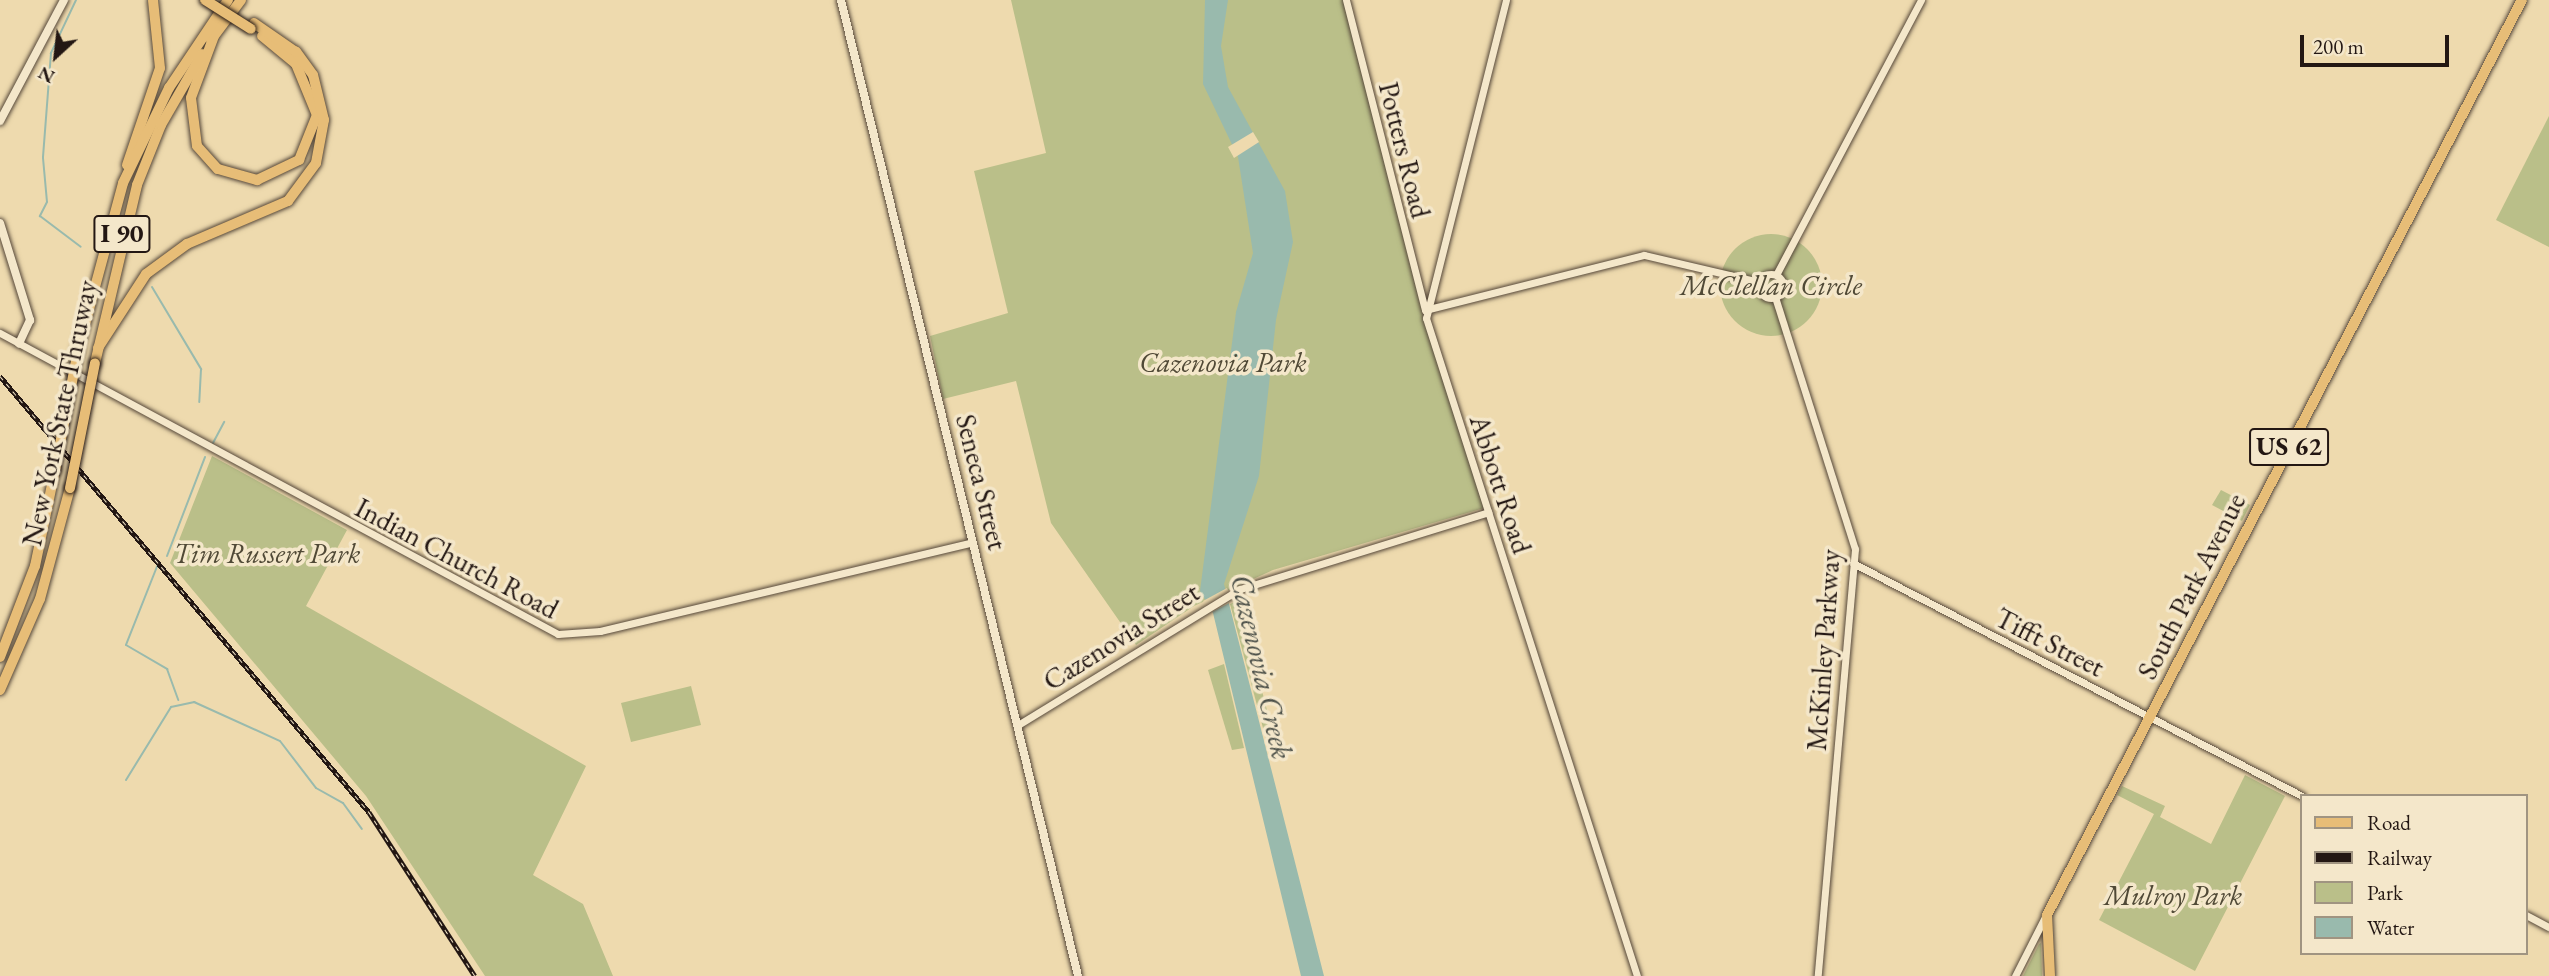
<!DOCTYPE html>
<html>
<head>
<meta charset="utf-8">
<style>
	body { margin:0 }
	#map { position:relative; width:2549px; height:976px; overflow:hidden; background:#eedaae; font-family:"EB Garamond",serif }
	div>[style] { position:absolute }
	.green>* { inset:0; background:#babf89 }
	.round { border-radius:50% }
	.water>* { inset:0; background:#99baad }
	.pier>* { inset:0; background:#eedaae }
	.stream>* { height:2px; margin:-1px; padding:0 1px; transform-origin:1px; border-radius:1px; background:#99baad }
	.roads { filter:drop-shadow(0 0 2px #56483a) drop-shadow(0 0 2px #56483a) }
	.tertiary>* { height:7px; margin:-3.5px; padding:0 3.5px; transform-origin:3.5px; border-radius:3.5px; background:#f4e7ca }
	.tertiary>.ring { margin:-3.5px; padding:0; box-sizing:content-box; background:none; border:7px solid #f4e7ca; border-radius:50% }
	.secondary>* { height:8px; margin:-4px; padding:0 4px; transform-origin:4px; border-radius:4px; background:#f4e7ca }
	.primary>* { height:10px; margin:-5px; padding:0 5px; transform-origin:5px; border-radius:5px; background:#e7bd77 }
	.motorway>* { height:10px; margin:-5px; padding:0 5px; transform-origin:5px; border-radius:5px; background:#e7bd77 }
	.rail>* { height:4.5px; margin-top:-2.25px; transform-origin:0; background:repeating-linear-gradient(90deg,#f4e7ca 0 5px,#231713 0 10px); box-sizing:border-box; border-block:2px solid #231713 }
	.bridges { filter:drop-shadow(0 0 2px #231713) drop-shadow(0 0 2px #231713) }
	.motorway-bridge>* { height:10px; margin:-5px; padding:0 5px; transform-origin:5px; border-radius:5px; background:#e7bd77 }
	span { translate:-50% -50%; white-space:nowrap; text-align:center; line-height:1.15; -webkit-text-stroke:7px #f4e7ca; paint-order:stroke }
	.shield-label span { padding:2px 5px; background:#f4e7ca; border:2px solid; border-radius:5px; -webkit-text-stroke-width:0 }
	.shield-label { font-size:26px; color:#231713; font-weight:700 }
	.street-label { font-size:28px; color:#231713 }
	.park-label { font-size:28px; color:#504936; font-style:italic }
	.water-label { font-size:30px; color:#4c5049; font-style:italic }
	.legend { position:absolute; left:2300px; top:794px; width:228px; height:161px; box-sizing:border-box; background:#f4e7ca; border:2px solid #a09481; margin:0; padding:9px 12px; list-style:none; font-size:21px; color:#231713 }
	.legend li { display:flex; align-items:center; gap:14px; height:35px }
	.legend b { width:35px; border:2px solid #a09481 }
	.north { position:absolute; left:21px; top:21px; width:70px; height:70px; -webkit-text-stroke:5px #f4e7ca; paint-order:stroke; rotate:207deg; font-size:19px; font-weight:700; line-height:28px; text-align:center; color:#231713 }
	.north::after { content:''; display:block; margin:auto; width:24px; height:32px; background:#231713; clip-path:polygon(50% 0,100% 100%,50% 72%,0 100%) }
	.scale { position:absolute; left:2300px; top:35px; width:149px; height:32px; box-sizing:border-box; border:4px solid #231713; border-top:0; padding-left:9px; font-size:21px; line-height:24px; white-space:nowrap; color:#231713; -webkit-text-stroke:5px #f4e7ca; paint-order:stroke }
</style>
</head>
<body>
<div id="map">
	<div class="green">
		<div style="clip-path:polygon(1011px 0,1343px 0,1424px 319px,1484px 508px,1273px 570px,1194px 606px,1136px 645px,1051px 523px,1016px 381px,943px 399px,930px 336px,1008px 313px,974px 171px,1046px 153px)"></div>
		<div style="clip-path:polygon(2549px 116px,2549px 247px,2496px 220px)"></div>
		<div class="round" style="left:1720px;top:234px;width:102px;height:102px"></div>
		<div style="clip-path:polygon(212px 456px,347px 530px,306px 606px,586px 766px,533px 875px,583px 904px,613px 976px,485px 976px,366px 796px,170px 563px)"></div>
		<div style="clip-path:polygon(2221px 490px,2250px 505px,2242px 521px,2212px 505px)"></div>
		<div style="clip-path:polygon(1237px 601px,1256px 667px,1275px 742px,1267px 743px,1230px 604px)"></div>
		<div style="clip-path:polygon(1224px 664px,1244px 748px,1232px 750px,1208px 670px)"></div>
		<div style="clip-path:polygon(691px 686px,701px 725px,631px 742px,621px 703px)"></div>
		<div style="clip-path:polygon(2245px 775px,2285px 796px,2195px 971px,2099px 920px,2154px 814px,2117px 795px,2122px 786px,2165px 806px,2160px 817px,2211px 844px)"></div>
		<div style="clip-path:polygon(2041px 943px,2042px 976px,2023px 976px,2039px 944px)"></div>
	</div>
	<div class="water">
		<div style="clip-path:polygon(1205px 0,1228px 0,1221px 46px,1228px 87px,1285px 191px,1293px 242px,1276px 320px,1259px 476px,1224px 584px,1324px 976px,1301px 976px,1213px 613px,1200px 591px,1236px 312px,1253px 253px,1238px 157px,1203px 84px)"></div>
	</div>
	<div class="pier">
		<div style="clip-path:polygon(1253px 132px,1259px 142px,1234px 158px,1228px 147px)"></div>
		<div style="clip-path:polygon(1227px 588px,1233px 601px,1210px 613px,1203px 601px)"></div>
	</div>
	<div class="stream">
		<div style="left:76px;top:0;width:59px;rotate:115.3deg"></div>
		<div style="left:51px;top:53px;width:105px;rotate:94.4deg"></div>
		<div style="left:43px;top:158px;width:44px;rotate:84.8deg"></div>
		<div style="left:47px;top:202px;width:16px;rotate:117deg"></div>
		<div style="left:40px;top:216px;width:51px;rotate:37.1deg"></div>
		<div style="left:152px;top:287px;width:96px;rotate:59.1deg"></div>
		<div style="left:201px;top:369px;width:33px;rotate:93deg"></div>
		<div style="left:213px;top:443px;width:24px;rotate:-62deg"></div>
		<div style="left:167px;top:556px;width:106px;rotate:-69deg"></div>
		<div style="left:158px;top:564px;width:87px;rotate:111.6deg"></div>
		<div style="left:126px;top:645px;width:48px;rotate:30.3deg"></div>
		<div style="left:167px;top:669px;width:33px;rotate:70deg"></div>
		<div style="left:126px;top:780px;width:86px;rotate:-58.3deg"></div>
		<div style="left:171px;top:707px;width:24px;rotate:-12deg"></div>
		<div style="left:194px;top:702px;width:94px;rotate:24.4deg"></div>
		<div style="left:280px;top:741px;width:59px;rotate:52.5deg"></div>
		<div style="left:316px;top:788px;width:31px;rotate:29deg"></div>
		<div style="left:343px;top:803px;width:32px;rotate:54deg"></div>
	</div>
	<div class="roads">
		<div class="tertiary">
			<div style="left:1346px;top:0;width:320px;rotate:75.7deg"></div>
			<div style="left:1506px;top:0;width:328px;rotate:104.1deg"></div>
			<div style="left:1426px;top:318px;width:691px;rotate:72.22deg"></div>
			<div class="ring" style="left:1759px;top:274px;width:17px;height:17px"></div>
			<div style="left:1776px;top:275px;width:311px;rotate:-62.2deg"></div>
			<div style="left:1775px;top:297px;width:264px;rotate:72.4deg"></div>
			<div style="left:1855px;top:549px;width:429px;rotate:95deg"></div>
			<div style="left:1425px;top:310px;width:226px;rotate:-14.1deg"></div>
			<div style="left:1644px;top:255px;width:118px;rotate:13.2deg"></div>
			<div style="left:0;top:333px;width:634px;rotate:28.34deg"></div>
			<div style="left:558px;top:634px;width:42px;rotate:-4.1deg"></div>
			<div style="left:600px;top:631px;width:383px;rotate:-13.4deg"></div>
			<div style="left:1853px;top:563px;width:506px;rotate:27.43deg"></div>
			<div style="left:1018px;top:725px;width:260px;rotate:-31.5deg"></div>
			<div style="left:1240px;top:589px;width:260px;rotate:-17.2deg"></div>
			<div style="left:2526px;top:915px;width:26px;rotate:28deg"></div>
			<div style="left:2015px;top:976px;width:68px;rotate:-63.1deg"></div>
		</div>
		<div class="secondary">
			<div style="left:841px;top:0;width:1004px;rotate:76.35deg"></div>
			<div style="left:0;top:121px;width:137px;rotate:-62.1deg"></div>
			<div style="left:0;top:223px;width:102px;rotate:72.8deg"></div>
			<div style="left:30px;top:320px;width:26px;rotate:115deg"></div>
		</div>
		<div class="primary">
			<div style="left:2050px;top:976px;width:61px;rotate:-92.8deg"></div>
			<div style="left:2047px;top:915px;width:1031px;rotate:-62.57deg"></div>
		</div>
		<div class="motorway">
			<div style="left:214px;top:36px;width:66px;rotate:110.4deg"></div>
			<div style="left:191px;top:98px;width:48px;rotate:82.9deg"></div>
			<div style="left:197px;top:146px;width:31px;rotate:48deg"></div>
			<div style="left:218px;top:169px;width:41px;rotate:15.8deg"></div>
			<div style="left:257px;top:180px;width:47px;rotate:-25.5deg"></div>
			<div style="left:299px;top:160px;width:48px;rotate:-68.2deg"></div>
			<div style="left:317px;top:115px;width:55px;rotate:-112.4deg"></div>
			<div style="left:296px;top:64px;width:44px;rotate:-140.5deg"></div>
			<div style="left:211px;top:40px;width:50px;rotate:-53.1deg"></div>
			<div style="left:127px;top:165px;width:102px;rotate:-71.2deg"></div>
			<div style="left:160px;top:68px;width:68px;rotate:-95.9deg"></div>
			<div style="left:98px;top:348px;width:88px;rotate:-57deg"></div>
			<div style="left:146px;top:274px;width:51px;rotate:-36.2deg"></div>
			<div style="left:187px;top:244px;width:110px;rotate:-23.1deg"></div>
			<div style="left:288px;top:201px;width:47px;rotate:-53.6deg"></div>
			<div style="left:316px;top:163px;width:44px;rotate:-79.5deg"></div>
			<div style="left:324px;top:120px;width:46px;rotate:-103.7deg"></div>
			<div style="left:313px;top:75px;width:29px;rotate:-126deg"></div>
			<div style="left:296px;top:52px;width:51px;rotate:-145.4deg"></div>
			<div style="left:78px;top:350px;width:173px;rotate:-74.9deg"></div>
			<div style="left:123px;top:183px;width:106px;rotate:-64.2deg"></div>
			<div style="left:169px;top:88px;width:106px;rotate:-56.2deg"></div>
			<div style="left:95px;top:363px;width:183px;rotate:-76.7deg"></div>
			<div style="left:137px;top:185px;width:65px;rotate:-68.2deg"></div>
			<div style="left:161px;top:125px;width:82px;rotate:-60deg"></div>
			<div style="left:0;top:657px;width:97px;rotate:-69deg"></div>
			<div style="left:35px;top:566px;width:98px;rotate:-78.2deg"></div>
			<div style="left:0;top:690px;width:99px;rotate:-66.3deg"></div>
			<div style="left:40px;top:599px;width:115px;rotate:-74.9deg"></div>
		</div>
	</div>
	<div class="rail">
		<div style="left:0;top:376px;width:571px;rotate:49.76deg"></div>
		<div style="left:369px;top:812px;width:195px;rotate:57.1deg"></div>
	</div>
	<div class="bridges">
		<div class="motorway-bridge">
			<div style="left:205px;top:0;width:54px;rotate:32.2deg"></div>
			<div style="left:55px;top:470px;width:122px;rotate:-79.1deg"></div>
			<div style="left:70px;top:488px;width:127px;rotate:-78.7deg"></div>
		</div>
	</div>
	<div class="shield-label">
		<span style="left:122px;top:234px">I 90</span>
		<span style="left:2289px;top:447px">US 62</span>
	</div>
	<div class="street-label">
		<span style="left:1405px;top:150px;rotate:76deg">Potters Road</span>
		<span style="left:59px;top:413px;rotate:-78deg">New York State Thruway</span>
		<span style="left:982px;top:482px;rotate:76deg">Seneca Street</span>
		<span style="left:1501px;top:484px;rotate:72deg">Abbott Road</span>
		<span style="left:457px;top:558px;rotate:28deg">Indian Church Road</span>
		<span style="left:2191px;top:586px;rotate:-63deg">South Park Avenue</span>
		<span style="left:1121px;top:636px;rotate:-32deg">Cazenovia Street</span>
		<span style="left:2050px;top:642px;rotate:27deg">Tifft Street</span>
		<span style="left:1823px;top:650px;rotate:-86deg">McKinley Parkway</span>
	</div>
	<div class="park-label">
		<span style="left:1771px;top:285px">McClellan Circle</span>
		<span style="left:1223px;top:362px">Cazenovia Park</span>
		<span style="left:267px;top:553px">Tim Russert Park</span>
		<span style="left:2173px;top:895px">Mulroy Park</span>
	</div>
	<div class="water-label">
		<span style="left:1261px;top:667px;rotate:77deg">Cazenovia Creek</span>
	</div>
	<ul class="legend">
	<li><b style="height:9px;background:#e7bd77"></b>Road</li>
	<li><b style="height:9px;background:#231713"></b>Railway</li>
	<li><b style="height:19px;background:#babf89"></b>Park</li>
	<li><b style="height:19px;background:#99baad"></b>Water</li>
	</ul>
	<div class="north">N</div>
	<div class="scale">200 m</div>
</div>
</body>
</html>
